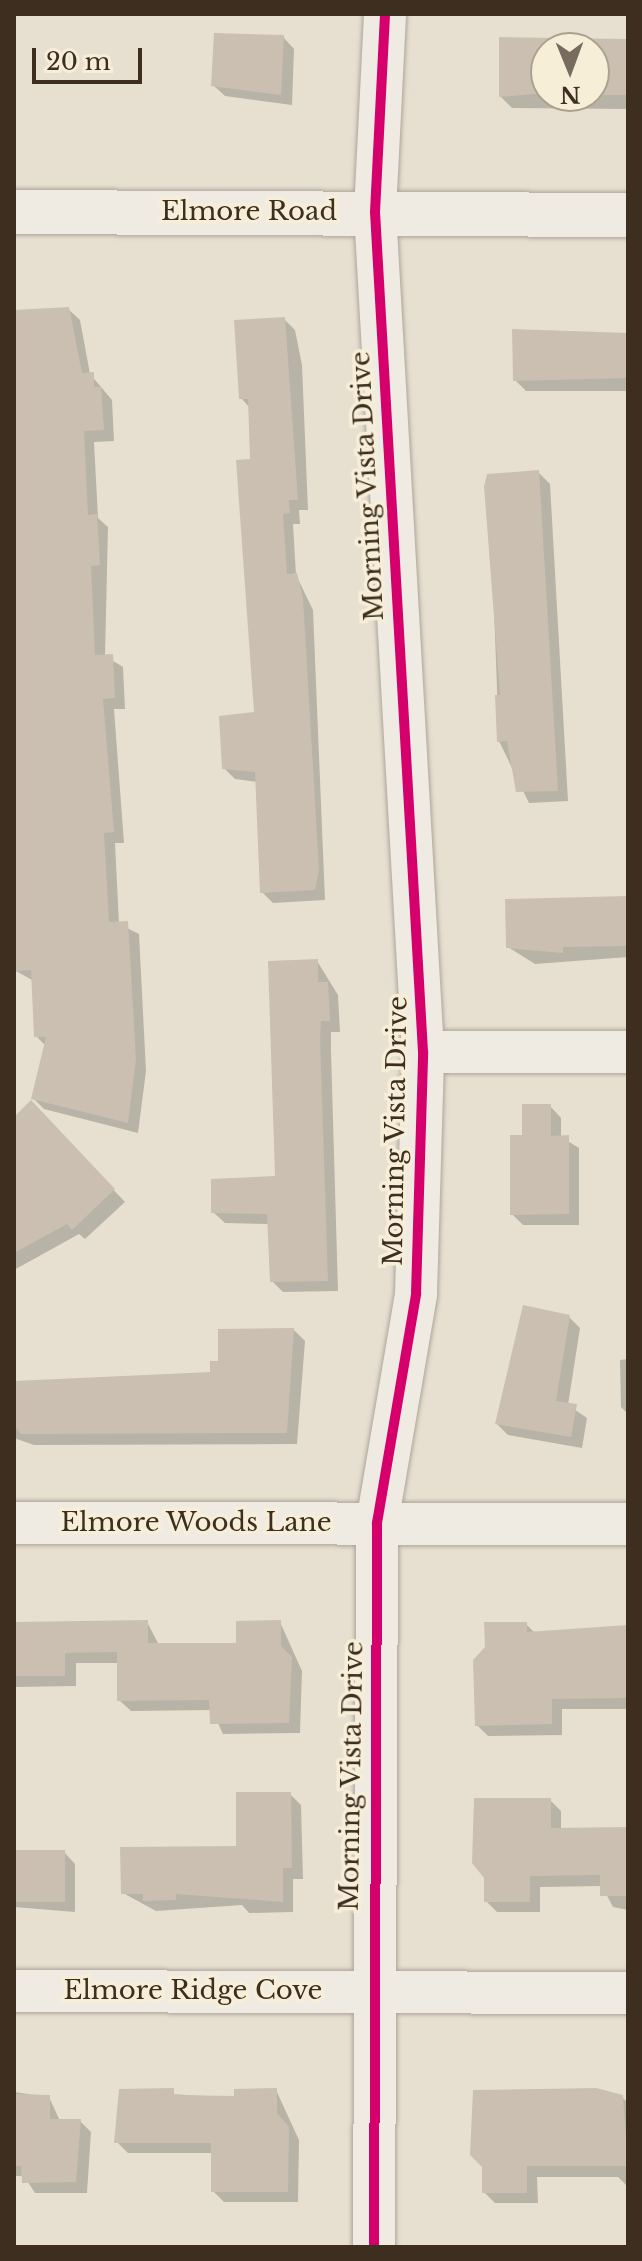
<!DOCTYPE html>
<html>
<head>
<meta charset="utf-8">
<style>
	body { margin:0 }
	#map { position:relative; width:642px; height:2261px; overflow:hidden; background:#e7e0d1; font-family:"Libre Baskerville",serif }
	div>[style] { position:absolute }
	.shadow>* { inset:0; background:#0003 }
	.building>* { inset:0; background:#cbbfb2 }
	.roads { filter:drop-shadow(0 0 2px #ada599) drop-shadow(0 0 2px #ada599) }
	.street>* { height:42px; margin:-21px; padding:0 21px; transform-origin:21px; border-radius:21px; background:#efebe3 }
	.secondary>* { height:44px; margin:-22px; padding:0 22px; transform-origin:22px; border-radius:22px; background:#efebe3 }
	.cycleway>* { height:10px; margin:-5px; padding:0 5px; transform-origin:5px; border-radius:5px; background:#d6006c }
	span { translate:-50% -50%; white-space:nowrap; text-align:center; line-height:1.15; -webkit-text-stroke:7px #f7eed8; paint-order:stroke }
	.street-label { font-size:26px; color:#3d2e20 }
	.frame { position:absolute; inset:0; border:16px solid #3d2e20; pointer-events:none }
	.north { position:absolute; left:530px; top:32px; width:80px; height:80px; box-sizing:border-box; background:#f7eed8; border:2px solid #ada18e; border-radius:50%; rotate:179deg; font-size:22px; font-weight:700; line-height:32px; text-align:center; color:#3d2e20 }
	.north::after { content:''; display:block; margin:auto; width:28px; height:36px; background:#786c5e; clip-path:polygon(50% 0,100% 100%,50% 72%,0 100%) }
	.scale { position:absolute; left:32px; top:48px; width:110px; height:36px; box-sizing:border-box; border:4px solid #3d2e20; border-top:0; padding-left:10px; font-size:24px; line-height:28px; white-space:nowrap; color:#3d2e20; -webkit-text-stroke:6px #f7eed8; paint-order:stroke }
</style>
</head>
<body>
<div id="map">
	<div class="shadow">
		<div style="clip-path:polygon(283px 37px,294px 49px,292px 105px,225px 96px,213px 85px)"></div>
		<div style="clip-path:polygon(evenodd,501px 39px,628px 41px,628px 109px,512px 108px,501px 97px,501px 39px,546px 48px,594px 48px,594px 96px,546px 96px,546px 48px)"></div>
		<div style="clip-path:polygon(68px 309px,80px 320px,90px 374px,112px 400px,114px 441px,94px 442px,98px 518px,108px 527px,105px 656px,123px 667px,125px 709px,114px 709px,124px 843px,115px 843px,119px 924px,139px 934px,146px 1071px,138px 1133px,44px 1109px,33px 1098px,46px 1046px,36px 1036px,34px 981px,14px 970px,14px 312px)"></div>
		<div style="clip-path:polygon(284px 319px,295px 330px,302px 365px,308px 510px,299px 510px,300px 524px,293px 524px,296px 575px,313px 610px,325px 900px,273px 903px,262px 892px,257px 782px,235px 779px,224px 768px,256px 714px,250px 408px,241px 398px)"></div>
		<div style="clip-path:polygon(628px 334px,628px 391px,526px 391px,515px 380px)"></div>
		<div style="clip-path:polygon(538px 472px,550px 484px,568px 801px,529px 803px,499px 741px,489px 476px)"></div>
		<div style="clip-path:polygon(628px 899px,628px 957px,535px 964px,508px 947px)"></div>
		<div style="clip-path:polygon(317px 961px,338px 995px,340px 1032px,331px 1032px,331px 1050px,338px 1291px,283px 1292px,272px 1281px,270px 1224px,225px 1223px,213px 1212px,277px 1178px)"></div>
		<div style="clip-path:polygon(31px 1103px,125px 1202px,85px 1239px,79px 1234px,14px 1270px,14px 1119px)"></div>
		<div style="clip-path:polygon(550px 1106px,561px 1118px,561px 1137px,579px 1148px,579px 1225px,523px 1225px,512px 1214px,524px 1137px)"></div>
		<div style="clip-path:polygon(569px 1317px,580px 1328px,568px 1405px,587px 1418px,582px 1448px,508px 1435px,497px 1424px)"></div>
		<div style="clip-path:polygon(294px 1330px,305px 1341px,297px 1444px,34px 1445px,14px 1438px,14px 1383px,212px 1374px,220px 1363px)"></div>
		<div style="clip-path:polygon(628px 1359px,628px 1414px,621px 1407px,620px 1360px)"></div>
		<div style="clip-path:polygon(147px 1622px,159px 1645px,238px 1645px,280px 1622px,302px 1671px,300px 1733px,223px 1734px,212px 1710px,131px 1711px,119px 1700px,119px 1663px,76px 1663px,76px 1686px,14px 1687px,14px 1623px)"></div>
		<div style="clip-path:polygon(526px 1624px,536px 1634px,628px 1632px,628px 1709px,562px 1709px,562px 1735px,488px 1736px,477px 1725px)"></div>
		<div style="clip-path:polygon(290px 1794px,301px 1805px,303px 1879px,293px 1879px,293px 1912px,249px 1913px,242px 1905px,156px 1911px,123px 1893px,238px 1848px)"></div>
		<div style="clip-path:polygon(550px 1800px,561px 1811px,561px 1830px,628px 1829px,628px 1910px,613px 1907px,602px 1886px,540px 1887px,540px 1912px,497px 1912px,486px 1901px)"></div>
		<div style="clip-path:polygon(14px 1850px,64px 1852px,75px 1864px,75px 1912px,14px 1907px)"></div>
		<div style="clip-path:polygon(276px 2090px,299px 2140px,298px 2202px,224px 2202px,213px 2191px,213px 2153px,128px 2153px,117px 2142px,121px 2091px,236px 2098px)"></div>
		<div style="clip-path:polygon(14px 2092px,49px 2097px,60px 2121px,80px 2121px,91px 2132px,87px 2193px,35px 2193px,24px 2176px,14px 2176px)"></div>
		<div style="clip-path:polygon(622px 2097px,628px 2103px,626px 2185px,618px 2177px,537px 2177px,538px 2203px,495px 2203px,484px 2192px)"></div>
	</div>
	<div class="building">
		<div style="clip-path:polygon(214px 33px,284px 35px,281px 95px,211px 86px)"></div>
		<div style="clip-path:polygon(499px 37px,628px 39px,628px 95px,594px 95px,594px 48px,546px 48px,546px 93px,499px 97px)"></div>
		<div style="clip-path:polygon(69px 307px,82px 373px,94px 372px,94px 387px,101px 387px,104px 430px,84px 431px,88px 515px,97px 514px,100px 565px,91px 566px,95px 655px,113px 654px,115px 698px,103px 699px,114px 832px,104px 833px,109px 922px,128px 921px,136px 1059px,128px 1123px,31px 1099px,46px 1037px,34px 1037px,31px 970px,14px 971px,14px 310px)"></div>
		<div style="clip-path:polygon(285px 317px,298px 500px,289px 500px,290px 513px,283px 514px,287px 574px,297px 573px,303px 598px,319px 870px,315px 890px,260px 893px,255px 772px,222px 769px,219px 716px,254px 712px,236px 460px,250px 459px,248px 399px,239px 399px,234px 320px)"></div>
		<div style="clip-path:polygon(512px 329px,628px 333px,628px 378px,513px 381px)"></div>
		<div style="clip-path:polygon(539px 470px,558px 791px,516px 792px,507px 741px,497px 742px,495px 695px,500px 695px,484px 486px,487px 474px)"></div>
		<div style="clip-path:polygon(628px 896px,628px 946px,563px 947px,563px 953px,506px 948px,505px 899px)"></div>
		<div style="clip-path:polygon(318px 959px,318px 982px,328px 982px,330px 1021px,321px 1021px,320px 1038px,328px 1281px,270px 1282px,267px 1214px,211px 1213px,211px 1179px,275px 1176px,268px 961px)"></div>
		<div style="clip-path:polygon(31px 1100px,115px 1189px,72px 1230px,67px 1224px,14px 1253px,14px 1117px)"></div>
		<div style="clip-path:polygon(522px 1104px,551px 1104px,551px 1136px,569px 1135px,569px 1214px,510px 1215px,510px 1135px,522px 1135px)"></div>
		<div style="clip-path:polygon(523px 1305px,570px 1315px,556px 1401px,577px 1404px,571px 1437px,495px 1424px)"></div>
		<div style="clip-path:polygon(294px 1328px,287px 1433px,21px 1434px,14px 1426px,14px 1381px,210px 1372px,210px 1361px,218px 1361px,218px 1329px)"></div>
		<div style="clip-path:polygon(148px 1620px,148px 1643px,236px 1643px,236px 1621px,281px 1620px,281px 1646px,292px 1657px,289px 1723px,210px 1724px,209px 1700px,117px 1701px,117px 1652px,65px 1653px,65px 1676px,14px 1676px,14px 1622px)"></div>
		<div style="clip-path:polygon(484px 1622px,527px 1622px,527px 1632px,628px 1625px,628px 1698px,552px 1699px,552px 1724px,475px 1726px,473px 1660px,485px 1647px)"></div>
		<div style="clip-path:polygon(236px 1792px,291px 1792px,292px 1868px,283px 1868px,283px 1902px,176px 1894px,176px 1900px,143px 1901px,143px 1894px,121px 1894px,120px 1847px,236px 1846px)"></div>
		<div style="clip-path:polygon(474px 1798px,551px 1798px,551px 1828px,628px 1827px,628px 1896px,600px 1896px,600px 1875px,530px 1876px,530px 1902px,484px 1902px,484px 1878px,472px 1863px)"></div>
		<div style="clip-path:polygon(14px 1850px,65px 1850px,65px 1902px,16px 1902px)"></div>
		<div style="clip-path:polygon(174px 2088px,174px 2095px,234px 2096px,234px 2089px,277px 2088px,277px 2113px,289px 2127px,288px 2192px,211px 2192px,211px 2143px,114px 2143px,119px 2089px)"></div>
		<div style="clip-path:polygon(596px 2088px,623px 2095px,628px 2166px,527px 2166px,527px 2193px,482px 2193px,482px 2167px,470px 2155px,473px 2090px)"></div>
		<div style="clip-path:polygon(14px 2094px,50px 2095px,50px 2119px,81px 2119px,76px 2182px,22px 2183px,21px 2166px,14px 2166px)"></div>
	</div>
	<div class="roads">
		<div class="street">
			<div style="left:423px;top:1052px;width:205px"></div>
			<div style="left:14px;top:1523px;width:614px;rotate:0.09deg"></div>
			<div style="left:14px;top:1991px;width:614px;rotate:0.19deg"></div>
			<div style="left:374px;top:2247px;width:724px;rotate:-89.76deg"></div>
			<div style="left:377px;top:1523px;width:232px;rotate:-80.3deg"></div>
			<div style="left:416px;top:1294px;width:242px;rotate:-88.3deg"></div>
			<div style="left:423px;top:1052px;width:841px;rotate:-93.27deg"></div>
			<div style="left:375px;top:212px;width:198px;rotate:-87.1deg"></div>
		</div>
		<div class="secondary">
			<div style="left:14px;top:212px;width:614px;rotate:0.28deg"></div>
		</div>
	</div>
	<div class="cycleway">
		<div style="left:374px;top:2247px;width:724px;rotate:-89.76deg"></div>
		<div style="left:377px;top:1523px;width:232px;rotate:-80.3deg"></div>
		<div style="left:416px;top:1294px;width:242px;rotate:-88.3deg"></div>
		<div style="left:423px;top:1052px;width:841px;rotate:-93.27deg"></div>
		<div style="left:375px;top:212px;width:198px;rotate:-87.1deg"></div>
	</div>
	<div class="street-label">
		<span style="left:249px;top:212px">Elmore Road</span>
		<span style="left:368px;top:486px;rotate:-93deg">Morning Vista Drive</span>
		<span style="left:396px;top:1131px;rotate:-89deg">Morning Vista Drive</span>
		<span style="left:196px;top:1523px">Elmore Woods Lane</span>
		<span style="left:352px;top:1776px;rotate:-89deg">Morning Vista Drive</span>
		<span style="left:193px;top:1991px">Elmore Ridge Cove</span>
	</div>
	<div class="frame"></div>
	<div class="north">N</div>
	<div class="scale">20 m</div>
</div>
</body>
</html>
